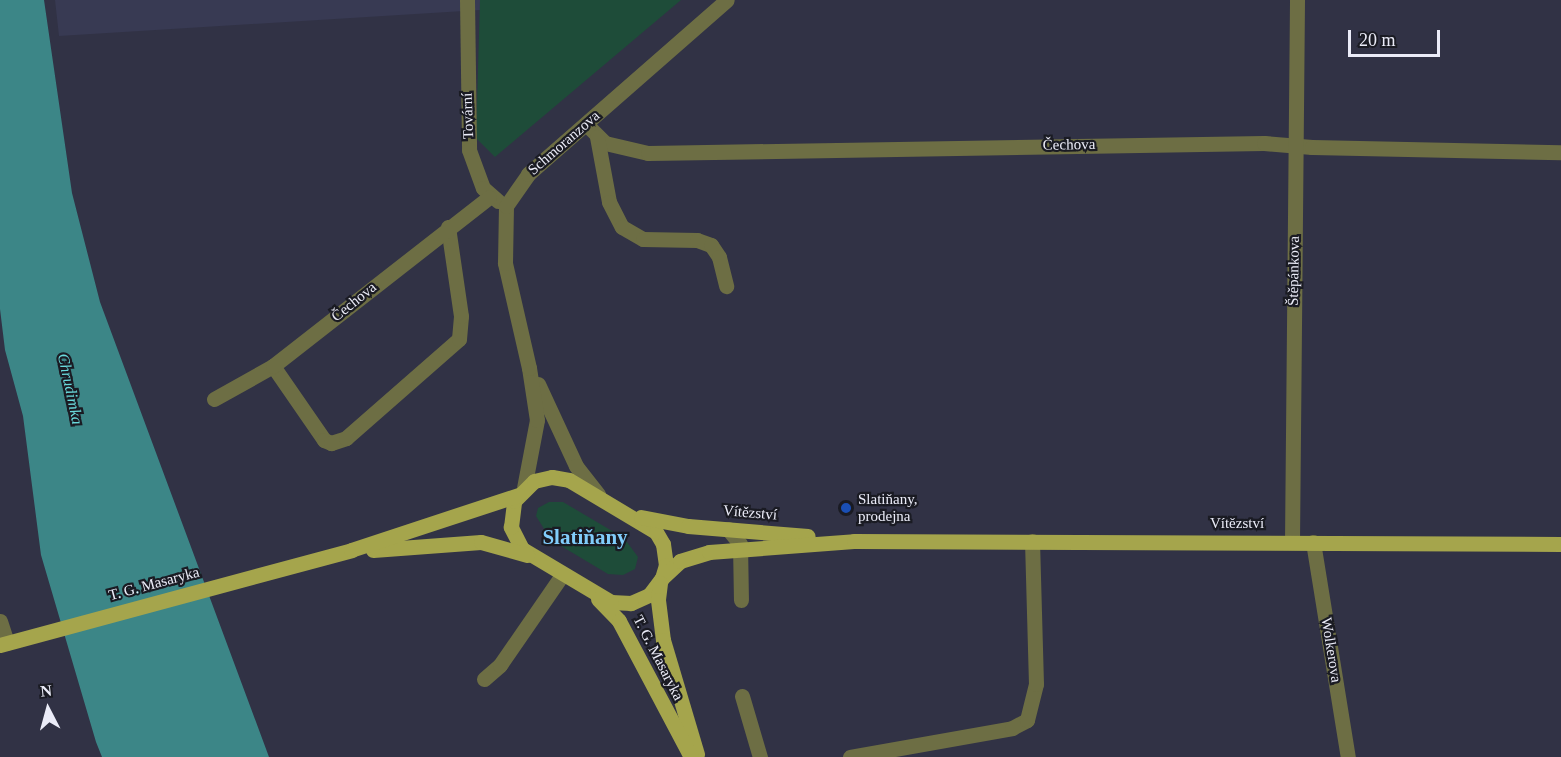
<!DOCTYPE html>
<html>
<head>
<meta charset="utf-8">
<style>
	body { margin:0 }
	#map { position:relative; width:1561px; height:757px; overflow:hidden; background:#313245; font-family:"Times New Roman",serif }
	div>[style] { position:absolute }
	.built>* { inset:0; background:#383a53 }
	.green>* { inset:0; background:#1e4c39 }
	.water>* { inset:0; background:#3c8687 }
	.minor>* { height:15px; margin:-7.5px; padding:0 7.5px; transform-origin:7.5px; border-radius:7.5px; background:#6d6e44 }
	.major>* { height:15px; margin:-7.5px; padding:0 7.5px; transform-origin:7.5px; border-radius:7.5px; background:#a5a54c }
	.dots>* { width:16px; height:16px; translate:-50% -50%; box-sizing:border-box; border:3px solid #1a1b23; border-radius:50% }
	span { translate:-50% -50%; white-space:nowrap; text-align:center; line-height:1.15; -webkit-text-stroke:4.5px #1a1b23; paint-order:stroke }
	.street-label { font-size:15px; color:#ebecf8 }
	.poi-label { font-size:15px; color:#ebecf8 }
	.left { translate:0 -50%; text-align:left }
	.water-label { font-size:16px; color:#6adbdd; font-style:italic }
	.district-label { font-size:21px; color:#81cdfb; font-weight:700 }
	.north { position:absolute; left:18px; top:679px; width:60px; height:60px; -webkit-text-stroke:4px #1a1b23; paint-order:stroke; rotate:354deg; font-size:16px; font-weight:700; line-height:24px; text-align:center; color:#ebecf8 }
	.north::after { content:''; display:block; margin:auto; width:21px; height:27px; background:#ebecf8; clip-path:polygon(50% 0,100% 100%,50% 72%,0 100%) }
	.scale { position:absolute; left:1348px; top:30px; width:92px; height:27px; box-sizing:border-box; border:3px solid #ebecf8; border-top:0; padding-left:8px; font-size:18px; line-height:21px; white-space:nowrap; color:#ebecf8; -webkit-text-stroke:4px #1a1b23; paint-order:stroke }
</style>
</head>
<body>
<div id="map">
	<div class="built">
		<div style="clip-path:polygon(55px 0,480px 0,480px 10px,59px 36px)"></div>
	</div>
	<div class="green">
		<div style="clip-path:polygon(480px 0,681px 0,495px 157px,476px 138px)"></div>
		<div style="clip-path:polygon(549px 502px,563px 502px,624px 538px,638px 557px,635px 569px,623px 575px,608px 574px,551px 540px,536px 516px,538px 508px)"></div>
	</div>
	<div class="water">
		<div style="clip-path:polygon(0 0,44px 0,72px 193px,100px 302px,269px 757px,102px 757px,96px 742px,41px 555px,23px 416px,5px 350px,0 309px)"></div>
	</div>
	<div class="minor">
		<div style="left:467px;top:0;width:150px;rotate:89.2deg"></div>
		<div style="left:469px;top:150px;width:40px;rotate:69.8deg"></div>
		<div style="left:483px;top:188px;width:20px;rotate:41deg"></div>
		<div style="left:586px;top:124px;width:27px;rotate:45deg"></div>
		<div style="left:605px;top:143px;width:44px;rotate:13.1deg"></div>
		<div style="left:648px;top:153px;width:616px;rotate:-0.93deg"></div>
		<div style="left:1264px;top:143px;width:48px;rotate:4.8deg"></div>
		<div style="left:1312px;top:147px;width:249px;rotate:1.2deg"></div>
		<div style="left:597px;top:137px;width:66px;rotate:79.5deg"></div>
		<div style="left:609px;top:202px;width:28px;rotate:63deg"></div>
		<div style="left:622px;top:227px;width:24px;rotate:30deg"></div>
		<div style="left:643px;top:239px;width:54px;rotate:1.1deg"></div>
		<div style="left:697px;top:240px;width:15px;rotate:20deg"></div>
		<div style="left:711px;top:245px;width:14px;rotate:56deg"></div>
		<div style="left:719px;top:257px;width:30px;rotate:76deg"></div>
		<div style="left:273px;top:366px;width:90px;rotate:55.4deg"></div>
		<div style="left:324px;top:440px;width:8px;rotate:23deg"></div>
		<div style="left:331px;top:443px;width:16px;rotate:-18deg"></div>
		<div style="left:346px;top:438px;width:150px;rotate:-41.2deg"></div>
		<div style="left:459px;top:339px;width:23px;rotate:-85deg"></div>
		<div style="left:461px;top:316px;width:90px;rotate:-98.3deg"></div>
		<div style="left:538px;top:384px;width:90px;rotate:65.1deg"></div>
		<div style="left:576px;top:466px;width:36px;rotate:52deg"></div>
		<div style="left:214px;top:399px;width:68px;rotate:-29.2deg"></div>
		<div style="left:273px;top:366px;width:274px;rotate:-38deg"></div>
		<div style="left:524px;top:488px;width:69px;rotate:-79.2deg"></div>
		<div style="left:537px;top:420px;width:53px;rotate:-98.7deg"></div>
		<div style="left:529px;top:368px;width:108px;rotate:-102.9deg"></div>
		<div style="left:505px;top:263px;width:57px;rotate:-89deg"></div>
		<div style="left:506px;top:206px;width:39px;rotate:-55deg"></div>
		<div style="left:528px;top:174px;width:264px;rotate:-41.2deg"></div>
		<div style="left:728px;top:529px;width:19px;rotate:51deg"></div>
		<div style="left:740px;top:544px;width:56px;rotate:89deg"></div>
		<div style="left:1292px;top:542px;width:542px;rotate:-89.47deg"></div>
		<div style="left:1313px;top:542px;width:218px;rotate:80.8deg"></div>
		<div style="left:0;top:621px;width:23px;rotate:72deg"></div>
		<div style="left:484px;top:679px;width:21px;rotate:-41deg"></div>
		<div style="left:500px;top:665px;width:109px;rotate:-55.4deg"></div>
		<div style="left:742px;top:696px;width:64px;rotate:73.6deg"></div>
		<div style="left:850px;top:757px;width:165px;rotate:-10.1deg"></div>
		<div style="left:1012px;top:728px;width:17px;rotate:-28deg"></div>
		<div style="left:1027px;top:720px;width:37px;rotate:-76deg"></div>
		<div style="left:1036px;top:684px;width:143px;rotate:-91.6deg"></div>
	</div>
	<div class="major">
		<div style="left:552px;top:477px;width:17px;rotate:10deg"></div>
		<div style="left:569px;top:480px;width:101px;rotate:30.9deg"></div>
		<div style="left:656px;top:532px;width:14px;rotate:60deg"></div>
		<div style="left:663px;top:544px;width:21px;rotate:82deg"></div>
		<div style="left:666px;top:565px;width:14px;rotate:107deg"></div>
		<div style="left:662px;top:578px;width:21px;rotate:127deg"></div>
		<div style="left:649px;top:595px;width:20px;rotate:156deg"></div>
		<div style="left:631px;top:603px;width:20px;rotate:-177deg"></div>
		<div style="left:611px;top:602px;width:104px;rotate:-149.2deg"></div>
		<div style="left:522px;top:549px;width:25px;rotate:-117deg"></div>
		<div style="left:511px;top:527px;width:26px;rotate:-83deg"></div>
		<div style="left:514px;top:501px;width:28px;rotate:-45deg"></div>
		<div style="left:534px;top:481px;width:18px;rotate:-13deg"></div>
		<div style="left:641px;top:517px;width:48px;rotate:10.8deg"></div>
		<div style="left:688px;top:526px;width:120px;rotate:4.8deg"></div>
		<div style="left:373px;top:550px;width:108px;rotate:-4.2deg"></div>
		<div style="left:481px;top:542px;width:48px;rotate:15.8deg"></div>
		<div style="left:662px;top:578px;width:25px;rotate:-43deg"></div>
		<div style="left:680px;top:561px;width:30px;rotate:-17deg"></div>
		<div style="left:709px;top:552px;width:145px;rotate:-4.3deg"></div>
		<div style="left:854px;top:541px;width:707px;rotate:0.24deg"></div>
		<div style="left:660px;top:583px;width:17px;rotate:97deg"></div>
		<div style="left:658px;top:600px;width:40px;rotate:82.9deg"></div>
		<div style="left:663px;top:640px;width:119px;rotate:73.4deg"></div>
		<div style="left:598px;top:599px;width:30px;rotate:46deg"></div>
		<div style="left:619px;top:621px;width:154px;rotate:62.1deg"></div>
		<div style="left:0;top:645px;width:364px;rotate:-15.1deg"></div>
		<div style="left:351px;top:550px;width:176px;rotate:-18.2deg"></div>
	</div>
	<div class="dots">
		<div style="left:846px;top:508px;background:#1a4fb4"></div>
	</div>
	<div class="street-label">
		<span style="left:468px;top:116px;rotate:-92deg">Tovární</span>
		<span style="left:564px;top:143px;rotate:-41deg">Schmoranzova</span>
		<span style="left:1069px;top:145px;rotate:-1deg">Čechova</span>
		<span style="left:1294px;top:271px;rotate:-89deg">Štěpánkova</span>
		<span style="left:354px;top:302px;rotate:-39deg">Čechova</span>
		<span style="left:750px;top:513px;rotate:5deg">Vítězství</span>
		<span style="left:1237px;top:524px">Vítězství</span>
		<span style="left:154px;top:584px;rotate:-15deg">T. G. Masaryka</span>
		<span style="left:1331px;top:650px;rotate:81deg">Wolkerova</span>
		<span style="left:658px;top:658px;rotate:63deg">T. G. Masaryka</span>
	</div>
	<div class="poi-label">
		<span class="left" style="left:858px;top:508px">Slatiňany,<br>prodejna</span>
	</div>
	<div class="water-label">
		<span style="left:70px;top:389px;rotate:78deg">Chrudimka</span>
	</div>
	<div class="district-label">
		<span style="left:585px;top:537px">Slatiňany</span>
	</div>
	<div class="north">N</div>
	<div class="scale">20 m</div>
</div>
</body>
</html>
